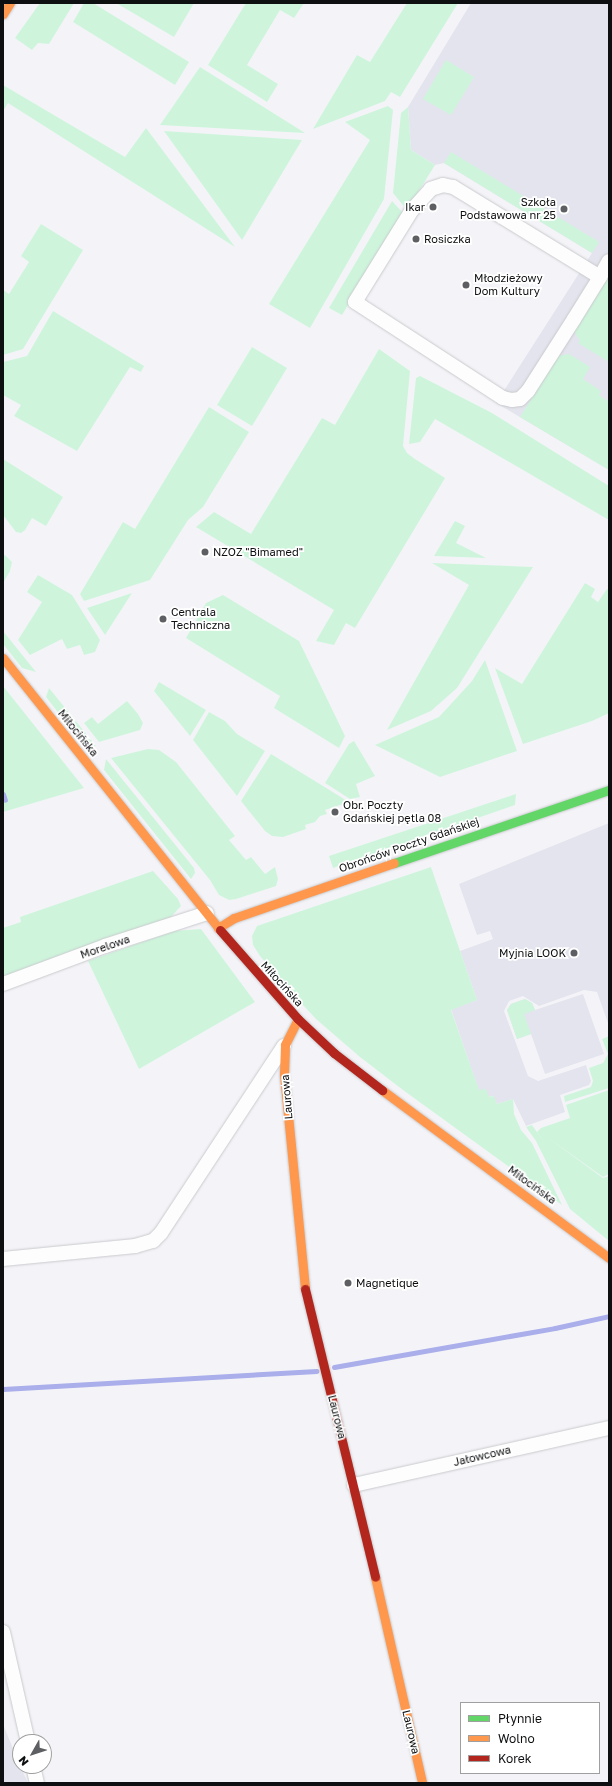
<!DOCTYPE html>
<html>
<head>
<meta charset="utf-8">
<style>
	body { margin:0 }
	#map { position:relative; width:612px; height:1786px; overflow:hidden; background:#f4f4f8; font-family:"Golos Text",sans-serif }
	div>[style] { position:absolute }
	.built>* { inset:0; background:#e3e4ed }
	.green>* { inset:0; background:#cef5dc }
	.stream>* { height:5px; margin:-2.5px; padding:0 2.5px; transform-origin:2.5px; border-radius:2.5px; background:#aaaeea }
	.roads { filter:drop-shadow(0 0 1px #c9cacd) drop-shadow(0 0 1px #c9cacd) }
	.street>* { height:14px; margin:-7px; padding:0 7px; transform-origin:7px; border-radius:7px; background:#fdfdfe }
	.fast>* { height:9px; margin:-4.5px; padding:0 4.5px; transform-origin:4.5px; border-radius:4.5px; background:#63d668 }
	.slow>* { height:9px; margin:-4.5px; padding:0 4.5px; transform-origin:4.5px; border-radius:4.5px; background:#ff974d }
	.jam>* { height:9px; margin:-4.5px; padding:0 4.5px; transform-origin:4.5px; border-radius:4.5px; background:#b3261e }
	.dots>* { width:11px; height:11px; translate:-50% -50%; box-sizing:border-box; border:2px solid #fff; border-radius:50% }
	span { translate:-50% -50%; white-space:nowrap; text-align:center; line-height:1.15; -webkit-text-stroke:3.5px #fff; paint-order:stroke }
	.poi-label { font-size:11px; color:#0e0f11 }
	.right { translate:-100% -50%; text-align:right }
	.left { translate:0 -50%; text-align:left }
	.street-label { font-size:11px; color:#0e0f11 }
	.frame { position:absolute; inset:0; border:4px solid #0e0f11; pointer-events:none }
	.legend { position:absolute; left:460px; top:1702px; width:140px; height:72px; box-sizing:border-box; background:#fff; border:1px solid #9f9fa0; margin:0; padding:5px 7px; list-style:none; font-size:12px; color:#0e0f11 }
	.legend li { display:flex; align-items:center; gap:8px; height:20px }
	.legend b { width:20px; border:1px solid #9f9fa0 }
	.north { position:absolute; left:12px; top:1734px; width:40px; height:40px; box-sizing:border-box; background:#fff; border:1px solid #9f9fa0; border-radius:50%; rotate:231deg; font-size:11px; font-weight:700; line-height:16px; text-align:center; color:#0e0f11 }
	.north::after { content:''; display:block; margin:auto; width:14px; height:18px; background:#5e5f62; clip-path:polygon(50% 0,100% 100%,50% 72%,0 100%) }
</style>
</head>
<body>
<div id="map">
	<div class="built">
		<div style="clip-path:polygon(471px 3px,609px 3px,609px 470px,496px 403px,592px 253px,444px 163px,435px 165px,411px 150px,408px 107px)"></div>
		<div style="clip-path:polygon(609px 823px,609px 1026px,597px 992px,584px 990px,539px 1006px,523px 996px,509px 1001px,504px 1011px,528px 1076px,538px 1081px,586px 1065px,591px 1081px,589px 1085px,560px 1095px,565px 1112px,526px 1126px,513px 1099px,497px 1104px,493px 1096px,489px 1097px,479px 1091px,451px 1009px,477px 1000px,460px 951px,493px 939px,490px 931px,477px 935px,459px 884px)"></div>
		<div style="clip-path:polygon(583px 994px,604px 1054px,545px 1074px,531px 1034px,517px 1039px,507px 1010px,511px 1004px,525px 999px,532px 1003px,535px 1010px)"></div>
		<div style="clip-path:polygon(3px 1724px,20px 1766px,28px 1783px,3px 1783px)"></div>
	</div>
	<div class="green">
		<div style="clip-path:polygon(40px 3px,74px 3px,49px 44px,38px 43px,32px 50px,15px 38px)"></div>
		<div style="clip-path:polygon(84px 3px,93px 3px,189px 62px,175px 85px,73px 22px)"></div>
		<div style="clip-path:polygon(116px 3px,194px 3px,174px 37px)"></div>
		<div style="clip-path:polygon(246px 3px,304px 3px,294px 18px,280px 10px,247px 65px,278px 84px,267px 102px,208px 65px)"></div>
		<div style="clip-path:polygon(407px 3px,458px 3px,400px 97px,391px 92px,385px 101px,313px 129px,357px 55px,370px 62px)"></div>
		<div style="clip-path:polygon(446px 60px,474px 77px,451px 115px,423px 99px)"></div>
		<div style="clip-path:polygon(200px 67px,305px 133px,160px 125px)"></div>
		<div style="clip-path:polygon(3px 85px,125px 157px,146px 128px,235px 247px,8px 103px,3px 111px)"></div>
		<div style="clip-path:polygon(388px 106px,393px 110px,384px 199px,310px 328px,269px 304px,370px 140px,345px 122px)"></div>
		<div style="clip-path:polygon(408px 107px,411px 150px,435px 165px,407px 210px,393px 193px,401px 113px)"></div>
		<div style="clip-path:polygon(164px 131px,302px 140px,242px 240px)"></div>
		<div style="clip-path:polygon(451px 152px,599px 242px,592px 253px,444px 163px)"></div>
		<div style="clip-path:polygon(392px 201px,404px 214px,342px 315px,329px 308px)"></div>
		<div style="clip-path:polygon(41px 224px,83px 250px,23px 349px,3px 355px,3px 290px,9px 294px,29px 262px,21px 256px)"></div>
		<div style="clip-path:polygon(609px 275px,609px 362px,578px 343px,580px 341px,574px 331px)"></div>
		<div style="clip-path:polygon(53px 311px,144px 366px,141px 372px,130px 367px,77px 451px,14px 416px,21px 405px,3px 395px,3px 362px,27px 356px)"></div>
		<div style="clip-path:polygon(252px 347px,287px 368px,252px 426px,217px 405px)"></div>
		<div style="clip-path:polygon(379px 349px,410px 371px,403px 446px,407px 453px,415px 459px,445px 478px,355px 628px,346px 623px,334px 645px,316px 641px,334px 610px,196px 527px,214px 512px,251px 534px,322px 418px,335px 425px)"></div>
		<div style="clip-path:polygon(569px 354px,590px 367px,583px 379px,601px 391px,599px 395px,609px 402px,609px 470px,520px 417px,558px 356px)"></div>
		<div style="clip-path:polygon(420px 376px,492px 413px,609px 486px,609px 520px,435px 419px,420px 442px,409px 444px,416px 378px)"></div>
		<div style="clip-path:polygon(209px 407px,249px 432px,203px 507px,188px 520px,150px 580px,84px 601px,80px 594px,123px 522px,135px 529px)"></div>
		<div style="clip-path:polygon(3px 459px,63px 497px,46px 526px,32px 518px,25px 530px,21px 533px,16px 532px,3px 515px)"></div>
		<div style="clip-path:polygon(455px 521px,465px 526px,456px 543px,486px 558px,434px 556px)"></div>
		<div style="clip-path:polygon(5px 555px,12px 562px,10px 571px,3px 583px,3px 556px)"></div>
		<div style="clip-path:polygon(432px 563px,533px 567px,457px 688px,431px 711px,387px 730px,469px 585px)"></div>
		<div style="clip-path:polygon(38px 575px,72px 595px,100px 640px,95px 652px,84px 655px,80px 645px,67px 649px,62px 639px,30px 655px,18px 640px,42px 602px,27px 592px)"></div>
		<div style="clip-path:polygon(585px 583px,595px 589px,591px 597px,598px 602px,607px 589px,609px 590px,609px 713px,592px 721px,523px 744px,495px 668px,522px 684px)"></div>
		<div style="clip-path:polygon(132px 593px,105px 635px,87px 608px)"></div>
		<div style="clip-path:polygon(223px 595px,299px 641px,345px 736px,339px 748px,274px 708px,280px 696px,186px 638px,206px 603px)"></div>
		<div style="clip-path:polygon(3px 631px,36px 672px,22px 668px,3px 644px)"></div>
		<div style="clip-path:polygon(485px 660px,517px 751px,440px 777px,375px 745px,439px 717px,472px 681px)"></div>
		<div style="clip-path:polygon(159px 682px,206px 710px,190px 736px,154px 691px)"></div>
		<div style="clip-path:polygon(3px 686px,38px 730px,84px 788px,3px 812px)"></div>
		<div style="clip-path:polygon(49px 688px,96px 746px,85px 747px,46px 697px)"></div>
		<div style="clip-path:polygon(127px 701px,138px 714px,143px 723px,140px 730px,99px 742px,84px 723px,92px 717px,98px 724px)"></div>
		<div style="clip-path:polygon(209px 712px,225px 721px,237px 734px,265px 751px,237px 796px,193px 740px)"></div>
		<div style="clip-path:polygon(354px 741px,375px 776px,356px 784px,360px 797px,350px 799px,325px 783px,349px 744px)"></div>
		<div style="clip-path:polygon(148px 749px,159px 750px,176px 762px,235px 836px,229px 840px,246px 860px,251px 857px,265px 874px,275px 867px,278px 879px,276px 886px,236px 899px,229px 900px,219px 895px,210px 880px,111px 758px)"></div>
		<div style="clip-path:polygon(271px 754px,349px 802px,325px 810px,327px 814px,320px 816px,315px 822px,305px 825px,306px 829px,283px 837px,272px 836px,265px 831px,241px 801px)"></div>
		<div style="clip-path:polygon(106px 759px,194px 868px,195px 873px,191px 879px,104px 770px)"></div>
		<div style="clip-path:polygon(516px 794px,515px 805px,333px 868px,329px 856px)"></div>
		<div style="clip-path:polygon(431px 867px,477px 1000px,451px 1010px,479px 1090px,486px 1089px,489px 1097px,494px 1096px,497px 1104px,513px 1099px,514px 1114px,521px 1130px,532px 1143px,562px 1205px,403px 1090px,360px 1057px,316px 1019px,290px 991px,260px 956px,253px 945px,252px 936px,257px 926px)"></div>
		<div style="clip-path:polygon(153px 871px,178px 899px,181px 906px,171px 917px,3px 977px,3px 928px,21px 922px,20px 917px)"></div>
		<div style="clip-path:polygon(201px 929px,255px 1002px,139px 1069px,88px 961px,174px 931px)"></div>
		<div style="clip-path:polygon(525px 999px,532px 1003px,535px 1010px,524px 1014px,531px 1034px,517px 1039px,507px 1010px,511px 1004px)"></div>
		<div style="clip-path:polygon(609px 1036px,609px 1088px,565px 1102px,564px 1096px,591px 1087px,593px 1081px,589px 1068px,603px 1063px,608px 1054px,602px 1039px)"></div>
		<div style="clip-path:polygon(609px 1090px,609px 1174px,603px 1177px,547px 1137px,603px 1178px,609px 1176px,609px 1241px,570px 1209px,536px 1141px,526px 1127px,532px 1125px,543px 1141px,537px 1132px,541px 1128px,570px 1118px,566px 1105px)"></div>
	</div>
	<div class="stream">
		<div style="left:3px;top:794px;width:6px;rotate:72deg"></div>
		<div style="left:334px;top:1367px;width:224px;rotate:-10deg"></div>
		<div style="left:555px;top:1328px;width:55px;rotate:-12.5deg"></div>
		<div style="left:3px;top:1389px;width:314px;rotate:-3.3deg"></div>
	</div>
	<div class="roads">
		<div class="street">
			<div style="left:600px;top:277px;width:172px;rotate:-148.5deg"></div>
			<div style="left:453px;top:187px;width:10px;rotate:-169deg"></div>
			<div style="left:443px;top:185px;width:13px;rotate:162deg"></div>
			<div style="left:431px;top:189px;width:28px;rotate:132deg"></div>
			<div style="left:412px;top:210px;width:108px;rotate:121.8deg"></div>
			<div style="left:355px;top:302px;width:176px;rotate:33deg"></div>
			<div style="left:503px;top:398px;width:9px;rotate:13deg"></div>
			<div style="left:512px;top:400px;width:8px;rotate:-7deg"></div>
			<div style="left:520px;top:399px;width:11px;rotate:-45deg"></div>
			<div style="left:528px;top:391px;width:85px;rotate:-57.4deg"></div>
			<div style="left:574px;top:319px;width:49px;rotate:-58.2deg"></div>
			<div style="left:600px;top:277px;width:18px;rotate:-61deg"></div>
			<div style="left:3px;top:984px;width:109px;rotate:-20.4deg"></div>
			<div style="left:105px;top:946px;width:107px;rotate:-17.9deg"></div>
			<div style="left:3px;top:1259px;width:133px;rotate:-5.6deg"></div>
			<div style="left:135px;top:1246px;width:19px;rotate:-16deg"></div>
			<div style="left:153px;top:1241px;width:11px;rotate:-45deg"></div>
			<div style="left:161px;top:1233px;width:224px;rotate:-56.7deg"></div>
			<div style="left:354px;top:1485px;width:261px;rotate:-12.6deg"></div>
			<div style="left:3px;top:1632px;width:113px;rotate:77.2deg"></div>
			<div style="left:33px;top:1766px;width:17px;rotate:77deg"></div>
		</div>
		<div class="fast">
			<div style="left:394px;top:863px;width:227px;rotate:-18.8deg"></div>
		</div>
		<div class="slow">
			<div style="left:3px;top:14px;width:13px;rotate:-58deg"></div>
			<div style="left:3px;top:658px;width:348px;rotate:51.4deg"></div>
			<div style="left:218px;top:928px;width:19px;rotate:-32deg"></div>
			<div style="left:234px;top:918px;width:169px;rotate:-19deg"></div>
			<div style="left:298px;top:1019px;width:29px;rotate:117deg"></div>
			<div style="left:285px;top:1045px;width:29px;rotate:92deg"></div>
			<div style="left:284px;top:1074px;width:216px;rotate:84.4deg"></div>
			<div style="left:382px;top:1090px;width:282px;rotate:36.5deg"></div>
			<div style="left:375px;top:1577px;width:211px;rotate:77.1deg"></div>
		</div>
		<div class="jam">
			<div style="left:220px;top:930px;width:118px;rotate:48.8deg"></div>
			<div style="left:298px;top:1019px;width:50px;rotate:43.4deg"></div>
			<div style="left:334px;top:1053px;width:61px;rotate:37.6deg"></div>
			<div style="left:305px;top:1289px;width:296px;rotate:76.3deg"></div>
		</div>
	</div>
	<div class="dots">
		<div style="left:433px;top:207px;background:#5e5f62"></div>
		<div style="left:564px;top:209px;background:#5e5f62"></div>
		<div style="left:416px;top:239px;background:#5e5f62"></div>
		<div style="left:466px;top:285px;background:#5e5f62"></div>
		<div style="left:205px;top:552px;background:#5e5f62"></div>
		<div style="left:163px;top:619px;background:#5e5f62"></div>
		<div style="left:335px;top:812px;background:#5e5f62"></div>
		<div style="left:574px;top:953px;background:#5e5f62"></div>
		<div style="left:348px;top:1283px;background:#5e5f62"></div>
	</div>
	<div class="poi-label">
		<span class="right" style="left:556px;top:209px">Szkoła<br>Podstawowa nr 25</span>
		<span class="right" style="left:425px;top:207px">Ikar</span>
		<span class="left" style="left:424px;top:239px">Rosiczka</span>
		<span class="left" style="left:474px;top:285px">Młodzieżowy<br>Dom Kultury</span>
		<span class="left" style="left:213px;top:552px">NZOZ "Bimamed"</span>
		<span class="left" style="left:171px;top:619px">Centrala<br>Techniczna</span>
		<span class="left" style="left:343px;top:812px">Obr. Poczty<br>Gdańskiej pętla 08</span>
		<span class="right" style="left:566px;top:953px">Myjnia LOOK</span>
		<span class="left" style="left:356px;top:1283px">Magnetique</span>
	</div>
	<div class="street-label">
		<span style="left:78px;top:733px;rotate:51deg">Miłocińska</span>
		<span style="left:409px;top:845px;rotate:-19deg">Obrońców Poczty Gdańskiej</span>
		<span style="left:105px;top:947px;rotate:-19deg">Morelowa</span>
		<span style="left:282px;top:984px;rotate:48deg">Miłocińska</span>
		<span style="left:287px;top:1097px;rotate:-95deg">Laurowa</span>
		<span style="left:532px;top:1185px;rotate:36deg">Miłocińska</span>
		<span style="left:337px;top:1417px;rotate:76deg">Laurowa</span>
		<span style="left:482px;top:1456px;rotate:-13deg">Jałowcowa</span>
		<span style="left:411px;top:1732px;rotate:77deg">Laurowa</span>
	</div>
	<div class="frame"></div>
	<ul class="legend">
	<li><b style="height:5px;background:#63d668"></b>Płynnie</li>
	<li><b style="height:5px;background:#ff974d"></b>Wolno</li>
	<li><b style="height:5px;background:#b3261e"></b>Korek</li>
	</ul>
	<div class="north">N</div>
</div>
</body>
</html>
